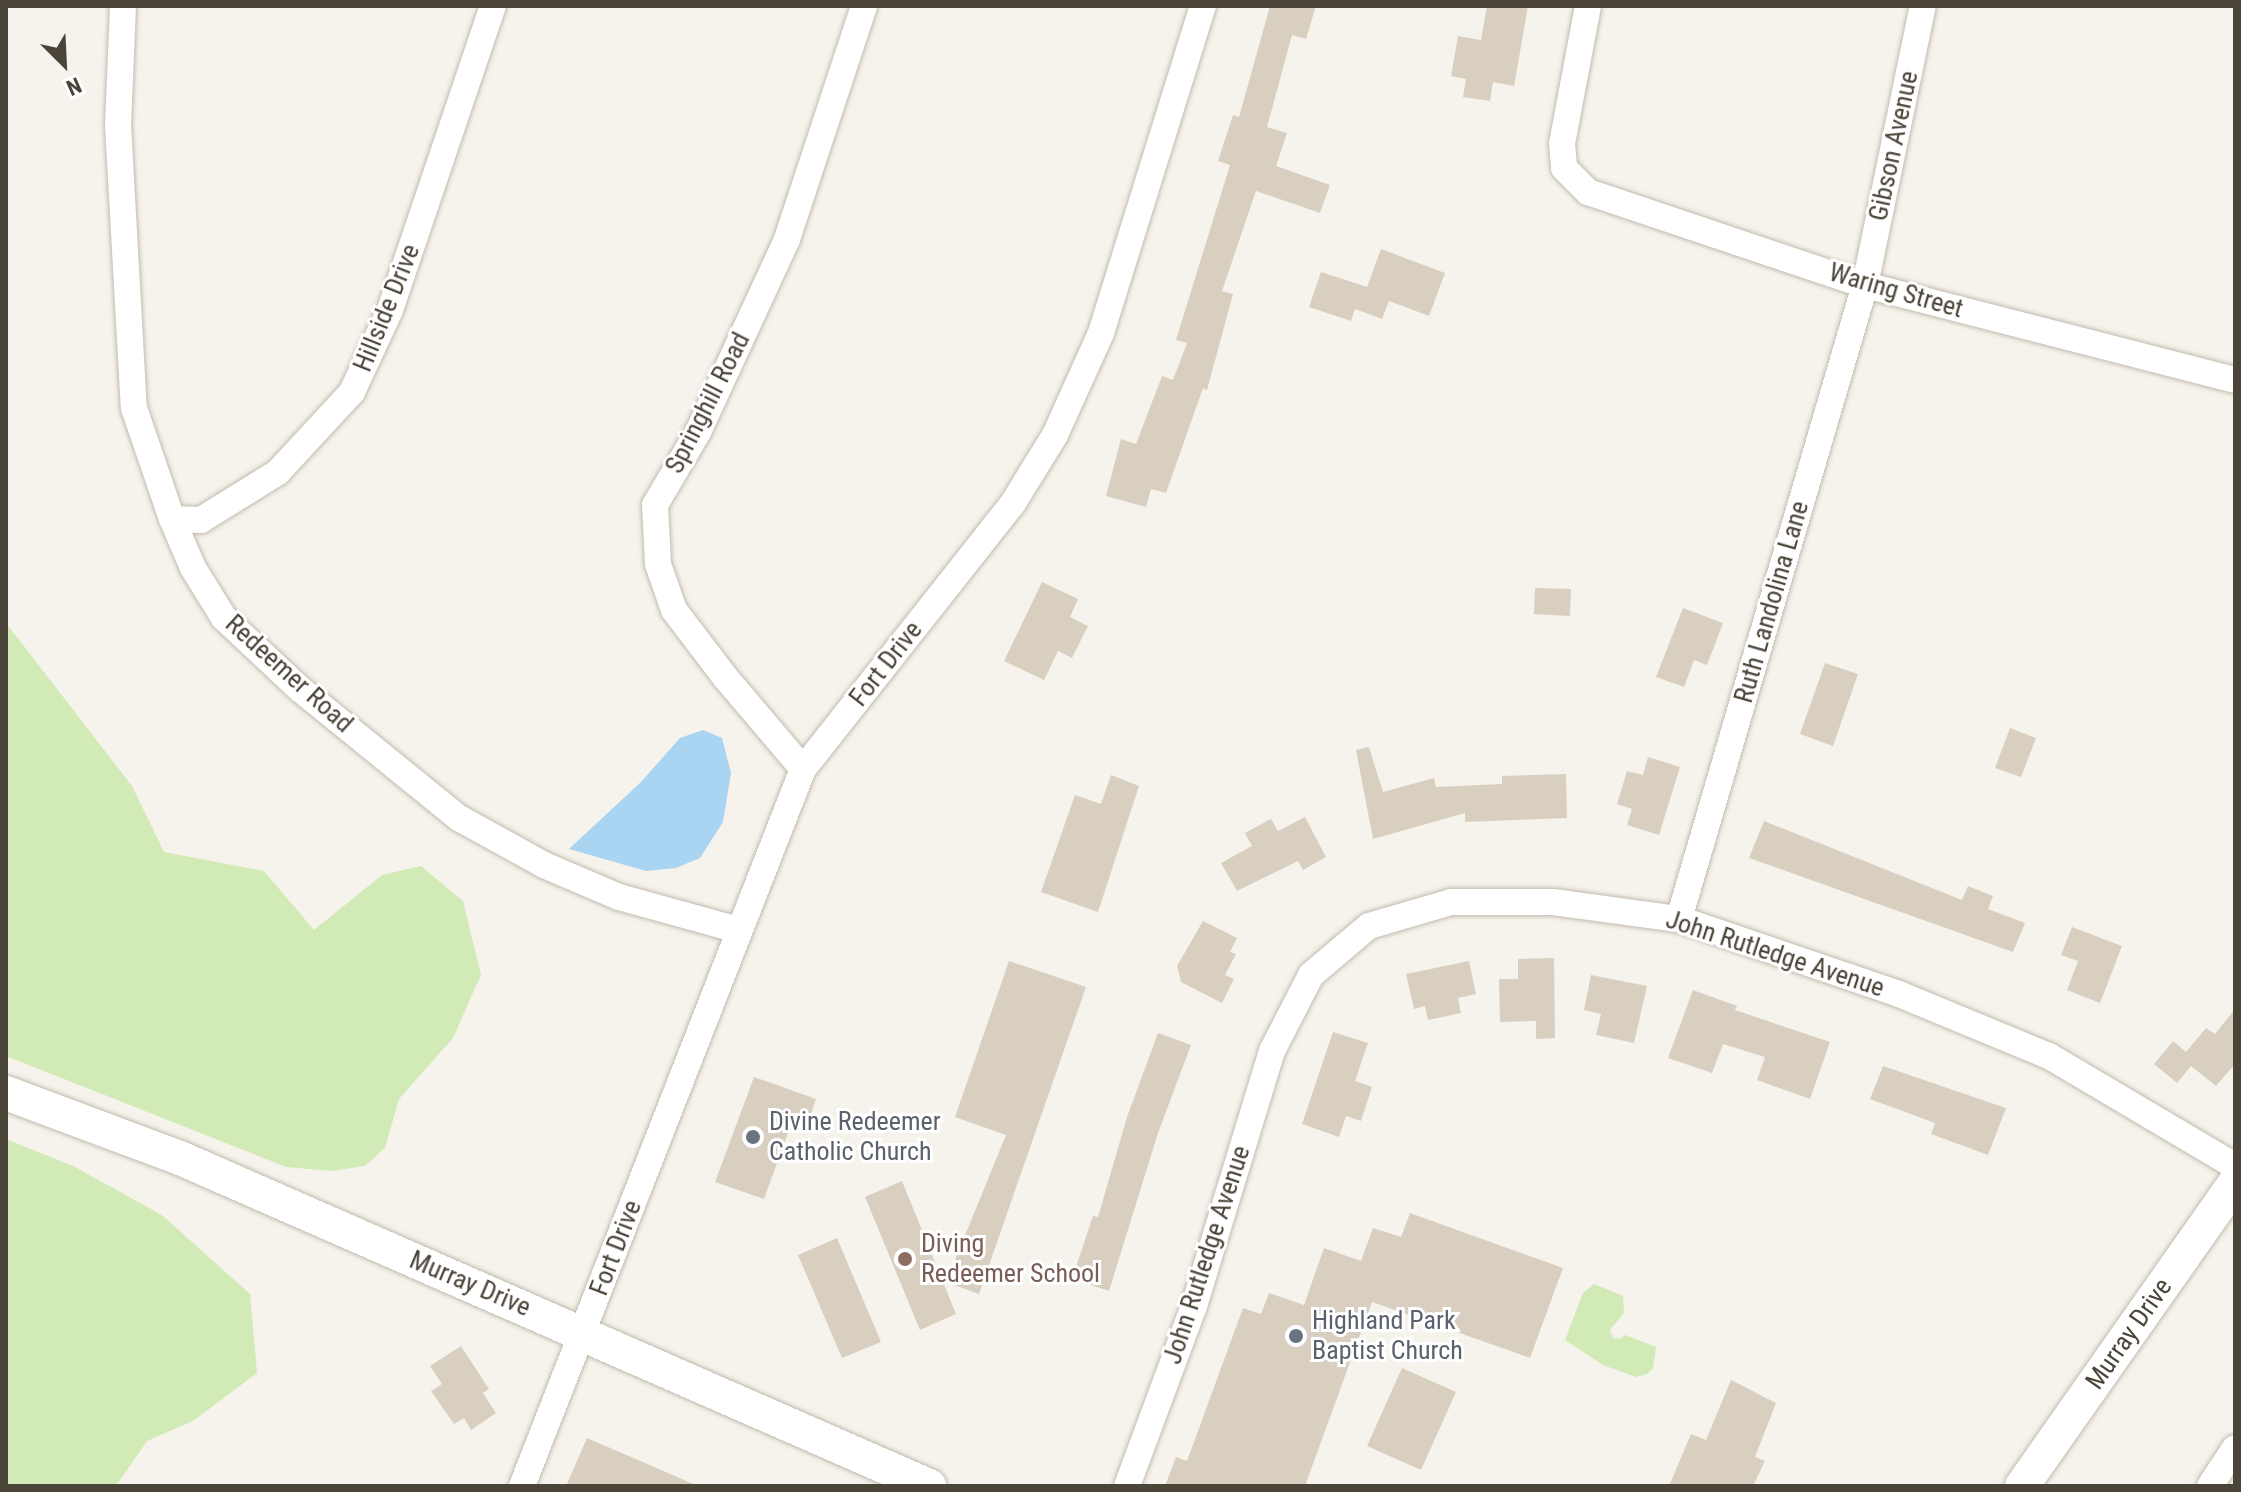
<!DOCTYPE html>
<html>
<head>
<meta charset="utf-8">
<style>
	body { margin:0 }
	#map { position:relative; width:2241px; height:1492px; overflow:hidden; background:#f6f3ec; font-family:"Roboto Condensed",sans-serif }
	div>[style] { position:absolute }
	.green>* { inset:0; background:#d2eab5 }
	.water>* { inset:0; background:#a9d4f2 }
	.building>* { inset:0; background:#d8cfc1 }
	.roads { filter:drop-shadow(0 0 2px #c2bbae) drop-shadow(0 0 2px #c2bbae) }
	.minor>* { height:26px; margin:-13px; padding:0 13px; transform-origin:13px; border-radius:13px; background:#fff }
	.tertiary>* { height:34px; margin:-17px; padding:0 17px; transform-origin:17px; border-radius:17px; background:#fff }
	.dots>* { width:22px; height:22px; translate:-50% -50%; box-sizing:border-box; border:4px solid #fff; border-radius:50% }
	span { translate:-50% -50%; white-space:nowrap; text-align:center; line-height:1.15; -webkit-text-stroke:6px #fff; paint-order:stroke }
	.street-label { font-size:26px; color:#4b4439 }
	.worship-label { font-size:26px; color:#5b616d }
	.left { translate:0 -50%; text-align:left }
	.education-label { font-size:26px; color:#785e54 }
	.frame { position:absolute; inset:0; border:8px solid #4b4439; pointer-events:none }
	.north { position:absolute; left:24px; top:24px; width:80px; height:80px; -webkit-text-stroke:6px #fff; paint-order:stroke; rotate:156deg; font-size:22px; font-weight:700; line-height:32px; text-align:center; color:#4b4439 }
	.north::after { content:''; display:block; margin:auto; width:28px; height:36px; background:#4b4439; clip-path:polygon(50% 0,100% 100%,50% 72%,0 100%) }
</style>
</head>
<body>
<div id="map">
	<div class="green">
		<div style="clip-path:polygon(6px 623px,132px 786px,164px 852px,264px 871px,314px 930px,382px 875px,421px 866px,463px 901px,481px 975px,453px 1038px,399px 1099px,385px 1148px,365px 1166px,332px 1171px,286px 1167px,6px 1056px)"></div>
		<div style="clip-path:polygon(6px 1139px,73px 1166px,162px 1215px,250px 1294px,257px 1373px,193px 1421px,147px 1441px,116px 1486px,6px 1486px)"></div>
		<div style="clip-path:polygon(1594px 1284px,1623px 1296px,1624px 1313px,1610px 1330px,1613px 1338px,1620px 1339px,1625px 1335px,1656px 1347px,1653px 1368px,1647px 1374px,1636px 1377px,1603px 1365px,1565px 1340px,1583px 1293px)"></div>
	</div>
	<div class="water">
		<div style="clip-path:polygon(703px 730px,722px 738px,731px 773px,723px 822px,700px 858px,676px 868px,646px 871px,569px 849px,641px 782px,680px 738px)"></div>
	</div>
	<div class="building">
		<div style="clip-path:polygon(1270px 6px,1316px 6px,1306px 39px,1292px 35px,1267px 127px,1287px 133px,1276px 166px,1330px 185px,1320px 213px,1256px 191px,1222px 291px,1233px 294px,1207px 390px,1203px 388px,1166px 493px,1151px 489px,1146px 507px,1106px 496px,1121px 439px,1136px 444px,1162px 376px,1173px 380px,1187px 343px,1176px 340px,1230px 165px,1218px 161px,1233px 115px,1239px 117px)"></div>
		<div style="clip-path:polygon(1487px 6px,1528px 6px,1514px 86px,1493px 82px,1490px 101px,1463px 97px,1466px 79px,1451px 76px,1458px 36px,1481px 40px)"></div>
		<div style="clip-path:polygon(1381px 249px,1445px 273px,1429px 316px,1389px 301px,1382px 319px,1355px 309px,1351px 321px,1309px 307px,1321px 272px,1367px 287px)"></div>
		<div style="clip-path:polygon(1042px 582px,1078px 599px,1070px 617px,1088px 626px,1072px 658px,1058px 651px,1044px 680px,1004px 661px)"></div>
		<div style="clip-path:polygon(1535px 588px,1571px 589px,1570px 616px,1534px 614px)"></div>
		<div style="clip-path:polygon(1683px 608px,1723px 623px,1707px 665px,1694px 660px,1684px 687px,1656px 677px)"></div>
		<div style="clip-path:polygon(1825px 663px,1858px 674px,1833px 746px,1800px 734px)"></div>
		<div style="clip-path:polygon(2010px 728px,2036px 738px,2021px 777px,1995px 768px)"></div>
		<div style="clip-path:polygon(1369px 747px,1383px 792px,1434px 778px,1436px 787px,1502px 784px,1502px 776px,1566px 774px,1567px 818px,1465px 822px,1465px 813px,1373px 839px,1356px 750px)"></div>
		<div style="clip-path:polygon(1648px 757px,1680px 767px,1659px 835px,1627px 825px,1632px 809px,1617px 804px,1627px 771px,1643px 775px)"></div>
		<div style="clip-path:polygon(1111px 775px,1139px 786px,1098px 912px,1041px 892px,1075px 795px,1101px 804px)"></div>
		<div style="clip-path:polygon(1305px 817px,1326px 857px,1303px 870px,1298px 861px,1237px 891px,1221px 863px,1252px 846px,1245px 833px,1271px 819px,1278px 831px)"></div>
		<div style="clip-path:polygon(1764px 821px,1962px 900px,1968px 886px,1993px 896px,1988px 909px,2025px 923px,2013px 952px,1749px 858px)"></div>
		<div style="clip-path:polygon(1203px 921px,1237px 938px,1230px 952px,1236px 954px,1225px 975px,1234px 979px,1222px 1003px,1181px 982px,1177px 966px)"></div>
		<div style="clip-path:polygon(2072px 927px,2122px 946px,2100px 1003px,2067px 990px,2078px 961px,2061px 955px)"></div>
		<div style="clip-path:polygon(1554px 958px,1555px 1038px,1536px 1039px,1536px 1021px,1500px 1022px,1499px 979px,1518px 979px,1518px 959px)"></div>
		<div style="clip-path:polygon(1009px 961px,1086px 987px,979px 1294px,946px 1282px,1006px 1135px,955px 1117px)"></div>
		<div style="clip-path:polygon(1469px 961px,1476px 994px,1458px 998px,1461px 1013px,1428px 1020px,1425px 1006px,1414px 1009px,1406px 974px)"></div>
		<div style="clip-path:polygon(1591px 975px,1647px 986px,1634px 1043px,1596px 1035px,1601px 1014px,1584px 1010px)"></div>
		<div style="clip-path:polygon(1693px 990px,1737px 1006px,1735px 1010px,1830px 1042px,1810px 1099px,1757px 1080px,1765px 1057px,1723px 1044px,1712px 1073px,1668px 1058px)"></div>
		<div style="clip-path:polygon(2235px 1009px,2235px 1064px,2216px 1086px,2191px 1066px,2177px 1083px,2154px 1064px,2173px 1041px,2186px 1052px,2206px 1028px,2215px 1034px)"></div>
		<div style="clip-path:polygon(1333px 1032px,1368px 1043px,1355px 1081px,1372px 1087px,1361px 1121px,1346px 1116px,1339px 1137px,1302px 1124px)"></div>
		<div style="clip-path:polygon(1158px 1033px,1191px 1045px,1158px 1133px,1109px 1291px,1072px 1279px,1093px 1216px,1098px 1217px,1127px 1117px)"></div>
		<div style="clip-path:polygon(1883px 1066px,2006px 1108px,1988px 1155px,1931px 1134px,1935px 1123px,1870px 1099px)"></div>
		<div style="clip-path:polygon(754px 1077px,816px 1099px,809px 1120px,795px 1113px,764px 1199px,715px 1182px)"></div>
		<div style="clip-path:polygon(902px 1181px,956px 1314px,920px 1330px,865px 1197px)"></div>
		<div style="clip-path:polygon(1410px 1213px,1563px 1268px,1530px 1358px,1372px 1302px,1305px 1486px,1165px 1486px,1176px 1457px,1187px 1461px,1243px 1308px,1261px 1314px,1269px 1293px,1304px 1305px,1324px 1248px,1361px 1261px,1373px 1228px,1401px 1237px)"></div>
		<div style="clip-path:polygon(837px 1238px,881px 1342px,842px 1358px,798px 1255px)"></div>
		<div style="clip-path:polygon(461px 1346px,489px 1389px,483px 1393px,496px 1413px,471px 1430px,464px 1418px,454px 1424px,431px 1391px,442px 1384px,430px 1366px)"></div>
		<div style="clip-path:polygon(1402px 1368px,1456px 1392px,1421px 1470px,1367px 1446px)"></div>
		<div style="clip-path:polygon(1731px 1380px,1776px 1403px,1755px 1457px,1765px 1461px,1753px 1486px,1669px 1486px,1691px 1434px,1706px 1440px)"></div>
		<div style="clip-path:polygon(587px 1438px,698px 1486px,566px 1486px)"></div>
	</div>
	<div class="roads">
		<div class="minor">
			<div style="left:123px;top:6px;width:119px;rotate:92.4deg"></div>
			<div style="left:118px;top:125px;width:283px;rotate:86.8deg"></div>
			<div style="left:134px;top:408px;width:117px;rotate:71.1deg"></div>
			<div style="left:172px;top:519px;width:53px;rotate:66.8deg"></div>
			<div style="left:193px;top:568px;width:59px;rotate:58.2deg"></div>
			<div style="left:224px;top:618px;width:104px;rotate:43.1deg"></div>
			<div style="left:300px;top:689px;width:205px;rotate:39.1deg"></div>
			<div style="left:459px;top:818px;width:97px;rotate:28.9deg"></div>
			<div style="left:544px;top:865px;width:82px;rotate:23.1deg"></div>
			<div style="left:619px;top:897px;width:123px;rotate:15.5deg"></div>
			<div style="left:1588px;top:6px;width:139px;rotate:100.7deg"></div>
			<div style="left:1562px;top:143px;width:25px;rotate:85deg"></div>
			<div style="left:1564px;top:168px;width:34px;rotate:45deg"></div>
			<div style="left:1588px;top:192px;width:292px;rotate:18.6deg"></div>
			<div style="left:1865px;top:285px;width:382px;rotate:14.4deg"></div>
			<div style="left:172px;top:519px;width:29px;rotate:2deg"></div>
			<div style="left:201px;top:520px;width:91px;rotate:-31.9deg"></div>
			<div style="left:278px;top:472px;width:109px;rotate:-47.2deg"></div>
			<div style="left:352px;top:392px;width:90px;rotate:-65.1deg"></div>
			<div style="left:390px;top:310px;width:321px;rotate:-71.3deg"></div>
			<div style="left:803px;top:769px;width:121px;rotate:-130.3deg"></div>
			<div style="left:725px;top:677px;width:84px;rotate:-127.3deg"></div>
			<div style="left:674px;top:610px;width:49px;rotate:-109.2deg"></div>
			<div style="left:658px;top:564px;width:59px;rotate:-92.9deg"></div>
			<div style="left:655px;top:505px;width:85px;rotate:-59.5deg"></div>
			<div style="left:698px;top:432px;width:213px;rotate:-65.2deg"></div>
			<div style="left:787px;top:239px;width:245px;rotate:-71.7deg"></div>
			<div style="left:1679px;top:919px;width:661px;rotate:-73.65deg"></div>
			<div style="left:1865px;top:285px;width:285px;rotate:-78.3deg"></div>
			<div style="left:522px;top:1486px;width:770px;rotate:-68.6deg"></div>
			<div style="left:803px;top:769px;width:339px;rotate:-51.7deg"></div>
			<div style="left:1013px;top:503px;width:80px;rotate:-58.3deg"></div>
			<div style="left:1055px;top:435px;width:112px;rotate:-65.7deg"></div>
			<div style="left:1101px;top:333px;width:343px;rotate:-72.7deg"></div>
			<div style="left:1127px;top:1486px;width:192px;rotate:-69.6deg"></div>
			<div style="left:1194px;top:1306px;width:267px;rotate:-73deg"></div>
			<div style="left:1272px;top:1051px;width:85px;rotate:-62.8deg"></div>
			<div style="left:1311px;top:975px;width:76px;rotate:-40.2deg"></div>
			<div style="left:1369px;top:926px;width:85px;rotate:-16.3deg"></div>
			<div style="left:1451px;top:902px;width:102px"></div>
			<div style="left:1553px;top:902px;width:127px;rotate:7.7deg"></div>
			<div style="left:1679px;top:919px;width:232px;rotate:18.8deg"></div>
			<div style="left:1899px;top:994px;width:162px;rotate:22.5deg"></div>
			<div style="left:2049px;top:1056px;width:216px;rotate:30.6deg"></div>
			<div style="left:2210px;top:1486px;width:45px;rotate:-56.7deg"></div>
		</div>
		<div class="tertiary">
			<div style="left:6px;top:1093px;width:186px;rotate:20.5deg"></div>
			<div style="left:180px;top:1158px;width:818px;rotate:23.65deg"></div>
			<div style="left:2022px;top:1486px;width:370px;rotate:-54.9deg"></div>
		</div>
	</div>
	<div class="dots">
		<div style="left:753px;top:1137px;background:#6b7280"></div>
		<div style="left:905px;top:1259px;background:#8d6e63"></div>
		<div style="left:1296px;top:1336px;background:#6b7280"></div>
	</div>
	<div class="street-label">
		<span style="left:1894px;top:146px;rotate:-78deg">Gibson Avenue</span>
		<span style="left:1896px;top:291px;rotate:16deg">Waring Street</span>
		<span style="left:387px;top:308px;rotate:-68deg">Hillside Drive</span>
		<span style="left:708px;top:403px;rotate:-63deg">Springhill Road</span>
		<span style="left:1772px;top:602px;rotate:-74deg">Ruth Landolina Lane</span>
		<span style="left:886px;top:664px;rotate:-52deg">Fort Drive</span>
		<span style="left:289px;top:674px;rotate:42deg">Redeemer Road</span>
		<span style="left:1775px;top:954px;rotate:18deg">John Rutledge Avenue</span>
		<span style="left:616px;top:1248px;rotate:-69deg">Fort Drive</span>
		<span style="left:1207px;top:1255px;rotate:-72deg">John Rutledge Avenue</span>
		<span style="left:470px;top:1284px;rotate:23deg">Murray Drive</span>
		<span style="left:2129px;top:1334px;rotate:-55deg">Murray Drive</span>
	</div>
	<div class="worship-label">
		<span class="left" style="left:769px;top:1137px">Divine Redeemer<br>Catholic Church</span>
		<span class="left" style="left:1312px;top:1336px">Highland Park<br>Baptist Church</span>
	</div>
	<div class="education-label">
		<span class="left" style="left:921px;top:1259px">Diving<br>Redeemer School</span>
	</div>
	<div class="frame"></div>
	<div class="north">N</div>
</div>
</body>
</html>
